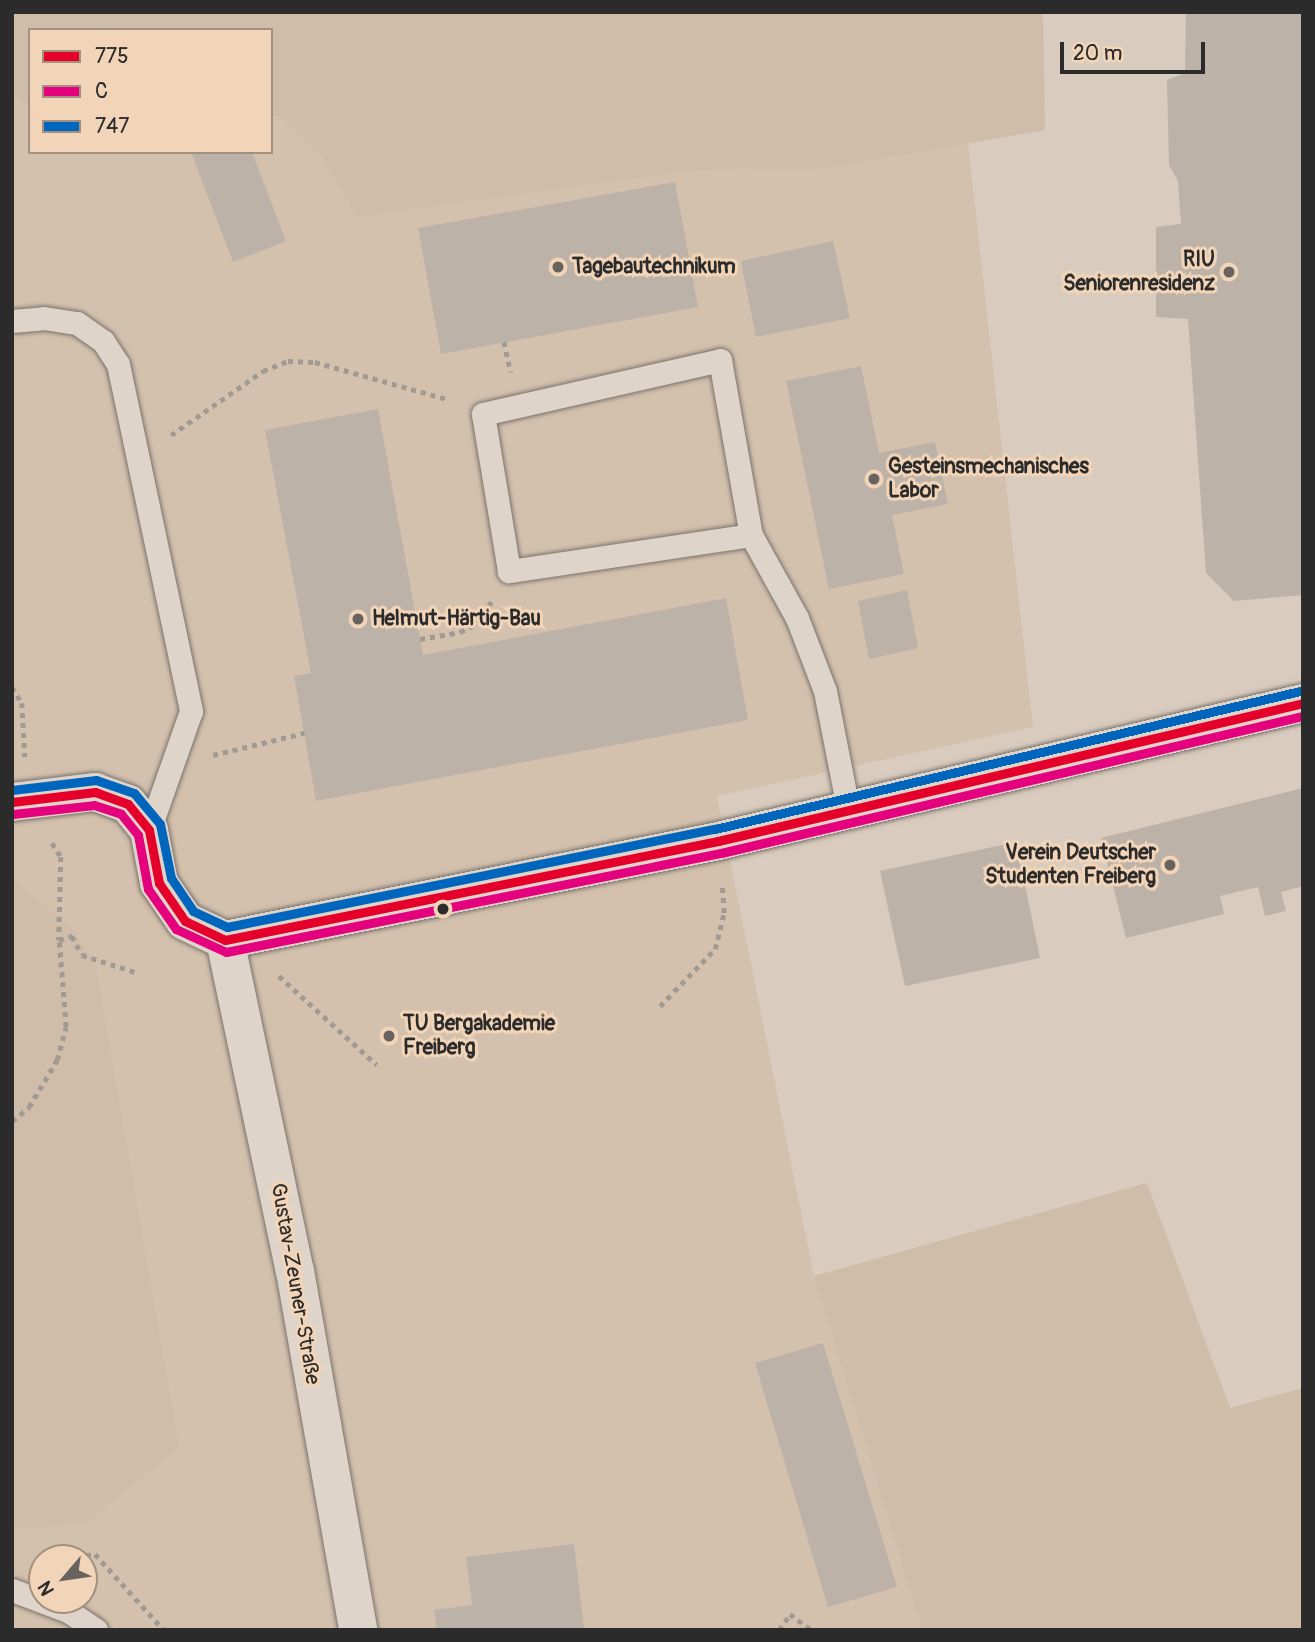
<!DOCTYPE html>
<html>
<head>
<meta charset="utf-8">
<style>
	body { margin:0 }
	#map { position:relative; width:1315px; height:1642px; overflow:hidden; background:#d9cbbd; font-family:Pangolin,sans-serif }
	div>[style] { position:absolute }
	.built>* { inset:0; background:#d4c1ad }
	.green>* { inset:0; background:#cfbca9 }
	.building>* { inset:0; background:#bcb2a8 }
	.path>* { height:4.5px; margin-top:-2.25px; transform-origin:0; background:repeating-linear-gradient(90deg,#a19a92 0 5px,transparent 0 10px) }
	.roads { filter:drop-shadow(0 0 2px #79736d) drop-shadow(0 0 2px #79736d) }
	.service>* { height:23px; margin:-11.5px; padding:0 11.5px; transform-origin:11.5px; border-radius:11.5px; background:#ded4c9 }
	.minor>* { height:38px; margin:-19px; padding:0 19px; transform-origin:19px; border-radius:19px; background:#ded4c9 }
	.bus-1>* { height:9px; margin:-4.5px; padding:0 4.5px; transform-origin:4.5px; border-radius:4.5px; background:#e4002b }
	.bus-2>* { height:9px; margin:-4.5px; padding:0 4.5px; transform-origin:4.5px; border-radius:4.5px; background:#e5007d }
	.bus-3>* { height:9px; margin:-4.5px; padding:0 4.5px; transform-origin:4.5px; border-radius:4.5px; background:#0065bd }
	.dots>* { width:19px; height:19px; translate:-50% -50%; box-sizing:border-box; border:4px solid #f2d5b8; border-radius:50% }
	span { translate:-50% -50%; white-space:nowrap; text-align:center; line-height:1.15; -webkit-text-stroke:6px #f2d5b8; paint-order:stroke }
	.poi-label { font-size:21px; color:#2b2b2b; font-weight:700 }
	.right { translate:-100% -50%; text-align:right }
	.left { translate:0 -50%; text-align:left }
	.street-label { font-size:21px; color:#2b2b2b }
	.frame { position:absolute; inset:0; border:14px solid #2b2b2b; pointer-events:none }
	.legend { position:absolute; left:28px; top:28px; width:245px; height:126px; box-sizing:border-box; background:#f2d5b8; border:2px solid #a29180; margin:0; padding:9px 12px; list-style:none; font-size:21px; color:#2b2b2b }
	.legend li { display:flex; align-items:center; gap:14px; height:35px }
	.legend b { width:35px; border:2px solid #a29180 }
	.north { position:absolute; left:28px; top:1544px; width:70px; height:70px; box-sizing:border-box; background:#f2d5b8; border:2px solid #a29180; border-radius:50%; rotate:241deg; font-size:19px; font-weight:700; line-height:28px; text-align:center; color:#2b2b2b }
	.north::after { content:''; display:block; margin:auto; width:24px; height:32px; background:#68635e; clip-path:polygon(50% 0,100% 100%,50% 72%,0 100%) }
	.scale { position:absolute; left:1060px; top:42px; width:145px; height:32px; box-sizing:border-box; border:4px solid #2b2b2b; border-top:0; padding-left:9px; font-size:21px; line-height:24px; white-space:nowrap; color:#2b2b2b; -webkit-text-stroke:5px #f2d5b8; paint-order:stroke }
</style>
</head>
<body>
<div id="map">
	<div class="built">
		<div style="clip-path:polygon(evenodd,12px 94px,30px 107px,30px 152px,271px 152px,271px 116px,279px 117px,321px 156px,357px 217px,696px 170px,821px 169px,968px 142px,1033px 727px,717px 796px,814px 1276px,922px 1630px,12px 1630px,12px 94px,42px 1558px,84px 1558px,84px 1600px,42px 1600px,42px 1558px)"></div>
	</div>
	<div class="green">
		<div style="clip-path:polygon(12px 12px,1043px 12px,1045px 130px,821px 169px,696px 170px,357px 217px,321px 156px,279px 117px,271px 116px,271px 30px,30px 30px,30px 107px,12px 94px)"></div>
		<div style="clip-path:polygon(12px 879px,70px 926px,95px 961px,179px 1447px,88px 1522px,12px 1530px)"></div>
		<div style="clip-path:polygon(1147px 1183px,1230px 1408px,1303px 1388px,1303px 1630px,922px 1630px,814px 1276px)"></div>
	</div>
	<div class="building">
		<div style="clip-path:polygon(1186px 12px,1303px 12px,1303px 595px,1234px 601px,1206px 573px,1188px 319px,1156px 317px,1156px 227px,1181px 224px,1178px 181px,1169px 165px,1167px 80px,1185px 73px)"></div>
		<div style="clip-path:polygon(191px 152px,252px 152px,286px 241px,233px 262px)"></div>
		<div style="clip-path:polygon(675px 182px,698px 307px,441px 354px,418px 228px)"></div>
		<div style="clip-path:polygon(833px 241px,850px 318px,756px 337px,741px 261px)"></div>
		<div style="clip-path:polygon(861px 366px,879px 453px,935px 442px,948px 504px,892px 515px,904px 574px,829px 589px,786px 381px)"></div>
		<div style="clip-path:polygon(378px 409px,423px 655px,726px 598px,748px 720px,316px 801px,294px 676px,311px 673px,265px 430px)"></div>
		<div style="clip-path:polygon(907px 590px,918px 648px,869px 659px,858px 601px)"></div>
		<div style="clip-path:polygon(1303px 788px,1303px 886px,1281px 892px,1286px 911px,1265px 916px,1258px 887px,1220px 896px,1224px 914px,1126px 938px,1101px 838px)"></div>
		<div style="clip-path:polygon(1016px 842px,1040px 958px,905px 986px,880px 871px)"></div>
		<div style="clip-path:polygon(823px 1343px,897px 1587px,828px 1607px,755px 1363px)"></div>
		<div style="clip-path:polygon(574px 1544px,584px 1630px,437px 1630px,434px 1610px,472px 1605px,466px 1557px)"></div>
	</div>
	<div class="path">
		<div style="left:504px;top:342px;width:31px;rotate:77deg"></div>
		<div style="left:171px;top:435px;width:112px;rotate:-34.8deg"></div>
		<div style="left:263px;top:371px;width:27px;rotate:-22deg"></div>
		<div style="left:288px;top:361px;width:27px;rotate:2deg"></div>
		<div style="left:315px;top:362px;width:140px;rotate:15.7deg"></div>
		<div style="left:420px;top:639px;width:41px;rotate:-9.9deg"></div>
		<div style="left:460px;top:632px;width:20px;rotate:-27deg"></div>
		<div style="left:478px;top:623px;width:25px;rotate:-58deg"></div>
		<div style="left:12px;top:687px;width:19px;rotate:58deg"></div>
		<div style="left:22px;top:703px;width:54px;rotate:86.8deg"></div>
		<div style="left:213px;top:755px;width:94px;rotate:-13.6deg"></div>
		<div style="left:52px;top:843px;width:17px;rotate:57deg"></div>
		<div style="left:61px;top:857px;width:83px;rotate:91.4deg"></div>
		<div style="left:279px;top:976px;width:132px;rotate:42.2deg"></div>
		<div style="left:660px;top:1006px;width:79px;rotate:-46deg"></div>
		<div style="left:715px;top:949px;width:37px;rotate:-76deg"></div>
		<div style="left:724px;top:913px;width:26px;rotate:-94deg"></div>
		<div style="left:12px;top:1121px;width:22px;rotate:-39deg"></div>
		<div style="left:29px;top:1107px;width:55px;rotate:-59.2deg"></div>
		<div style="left:57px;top:1060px;width:34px;rotate:-75deg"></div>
		<div style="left:66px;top:1027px;width:87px;rotate:-94.6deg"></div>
		<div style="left:59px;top:940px;width:14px;rotate:-17deg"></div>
		<div style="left:72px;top:936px;width:21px;rotate:62deg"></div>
		<div style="left:82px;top:955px;width:59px;rotate:17.8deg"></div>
		<div style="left:66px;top:1558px;width:29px;rotate:-8deg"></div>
		<div style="left:95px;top:1554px;width:103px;rotate:47.8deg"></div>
		<div style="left:779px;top:1630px;width:19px;rotate:-55deg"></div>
		<div style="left:790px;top:1614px;width:26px;rotate:37deg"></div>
	</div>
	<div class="roads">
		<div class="service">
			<div style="left:12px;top:321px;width:32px;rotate:-5deg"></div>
			<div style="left:44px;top:318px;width:33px;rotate:9deg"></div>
			<div style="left:77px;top:323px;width:32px;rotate:35deg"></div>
			<div style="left:103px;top:341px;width:27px;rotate:57deg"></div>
			<div style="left:118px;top:364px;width:355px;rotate:78.1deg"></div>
			<div style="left:191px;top:711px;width:126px;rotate:109.4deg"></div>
			<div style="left:751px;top:535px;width:245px;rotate:171.5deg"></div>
			<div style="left:509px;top:571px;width:159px;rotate:-99.4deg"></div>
			<div style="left:483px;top:414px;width:243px;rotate:-12.8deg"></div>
			<div style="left:720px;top:360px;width:178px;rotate:80deg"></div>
			<div style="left:751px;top:535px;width:95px;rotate:61deg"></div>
			<div style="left:797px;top:618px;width:78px;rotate:69deg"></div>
			<div style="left:825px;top:691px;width:119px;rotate:78.9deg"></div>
			<div style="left:12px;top:1590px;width:60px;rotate:20.6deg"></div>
			<div style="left:68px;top:1611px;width:34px;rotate:34deg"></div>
		</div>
		<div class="minor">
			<div style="left:12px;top:802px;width:84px;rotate:-6.9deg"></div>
			<div style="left:95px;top:792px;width:35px;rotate:20deg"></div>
			<div style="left:128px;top:804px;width:33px;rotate:51deg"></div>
			<div style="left:149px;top:830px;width:54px;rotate:79.3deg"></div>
			<div style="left:159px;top:883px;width:46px;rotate:55.6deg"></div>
			<div style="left:185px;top:921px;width:44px;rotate:25.4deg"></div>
			<div style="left:225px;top:940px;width:503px;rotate:-11.35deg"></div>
			<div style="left:718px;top:841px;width:601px;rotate:-13.27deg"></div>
			<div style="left:225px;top:940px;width:338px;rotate:78.1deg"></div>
			<div style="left:295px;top:1271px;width:364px;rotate:80deg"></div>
		</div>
	</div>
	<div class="bus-1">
		<div style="left:12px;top:802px;width:84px;rotate:-6.9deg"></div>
		<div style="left:95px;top:792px;width:35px;rotate:20deg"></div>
		<div style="left:128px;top:804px;width:33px;rotate:51deg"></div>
		<div style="left:149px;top:830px;width:54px;rotate:79.3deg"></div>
		<div style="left:159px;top:883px;width:46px;rotate:55.6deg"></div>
		<div style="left:185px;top:921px;width:44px;rotate:25.4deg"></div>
		<div style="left:225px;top:940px;width:503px;rotate:-11.35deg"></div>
		<div style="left:718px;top:841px;width:601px;rotate:-13.27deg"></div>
	</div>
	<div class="bus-2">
		<div style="left:13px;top:814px;width:81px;rotate:-6.3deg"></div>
		<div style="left:94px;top:805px;width:28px;rotate:18deg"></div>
		<div style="left:121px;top:814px;width:27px;rotate:51deg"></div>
		<div style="left:138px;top:835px;width:55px;rotate:79.5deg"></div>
		<div style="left:148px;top:889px;width:49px;rotate:55deg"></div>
		<div style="left:176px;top:929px;width:55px;rotate:24.7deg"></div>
		<div style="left:226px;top:952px;width:505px;rotate:-11.31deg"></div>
		<div style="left:721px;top:853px;width:598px;rotate:-13.25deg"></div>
	</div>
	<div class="bus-3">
		<div style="left:12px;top:790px;width:85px;rotate:-6.8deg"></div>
		<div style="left:96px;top:780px;width:40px;rotate:18.9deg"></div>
		<div style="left:134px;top:793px;width:40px;rotate:50deg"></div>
		<div style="left:160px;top:824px;width:55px;rotate:78.5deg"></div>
		<div style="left:171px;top:878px;width:40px;rotate:56deg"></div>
		<div style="left:193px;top:911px;width:38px;rotate:25deg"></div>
		<div style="left:227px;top:927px;width:498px;rotate:-11.4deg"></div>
		<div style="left:715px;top:829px;width:601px;rotate:-13.27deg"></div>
	</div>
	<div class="dots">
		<div style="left:558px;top:267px;background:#68635e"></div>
		<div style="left:1229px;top:272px;background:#68635e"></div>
		<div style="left:874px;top:479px;background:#68635e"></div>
		<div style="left:358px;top:619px;background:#68635e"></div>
		<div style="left:1170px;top:865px;background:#68635e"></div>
		<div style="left:443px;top:909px;background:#2b2b2b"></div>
		<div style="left:389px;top:1036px;background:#68635e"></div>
	</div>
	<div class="poi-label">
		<span class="right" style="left:1215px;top:272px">RIU<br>Seniorenresidenz</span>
		<span class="left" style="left:572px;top:267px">Tagebautechnikum</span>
		<span class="left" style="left:888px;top:479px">Gesteinsmechanisches<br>Labor</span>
		<span class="left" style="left:372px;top:619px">Helmut-Härtig-Bau</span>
		<span class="right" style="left:1156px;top:865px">Verein Deutscher<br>Studenten Freiberg</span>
		<span class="left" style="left:403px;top:1036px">TU Bergakademie<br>Freiberg</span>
	</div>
	<div class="street-label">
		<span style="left:295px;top:1284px;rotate:80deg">Gustav-Zeuner-Straße</span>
	</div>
	<div class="frame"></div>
	<ul class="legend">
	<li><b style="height:9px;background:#e4002b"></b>775</li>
	<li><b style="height:9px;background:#e5007d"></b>C</li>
	<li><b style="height:9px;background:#0065bd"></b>747</li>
	</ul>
	<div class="north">N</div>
	<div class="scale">20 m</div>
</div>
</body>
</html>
